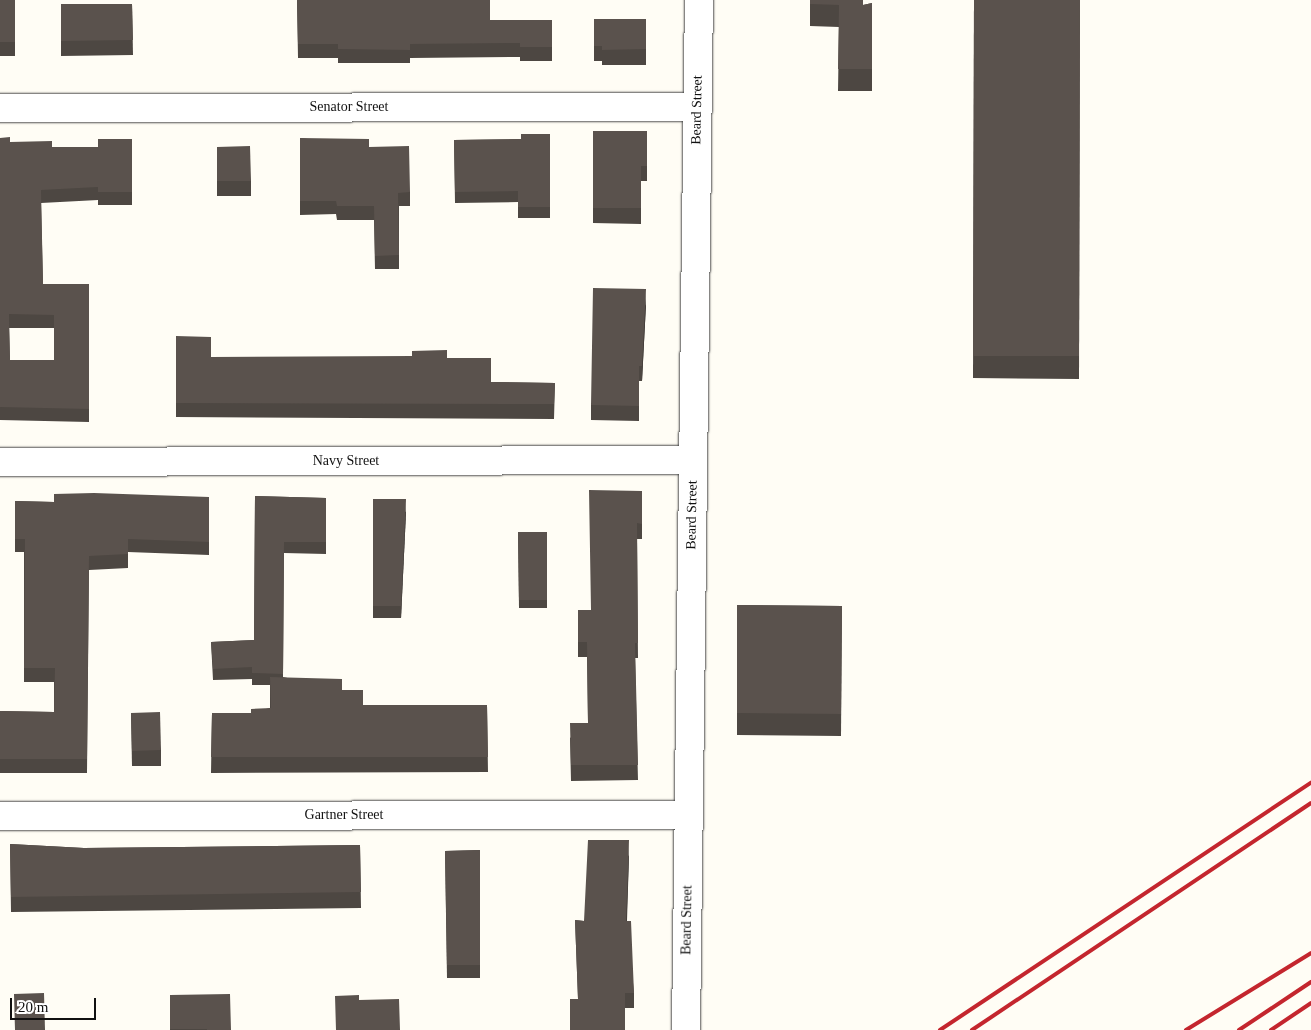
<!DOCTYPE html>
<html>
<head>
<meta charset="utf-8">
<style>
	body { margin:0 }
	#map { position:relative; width:1311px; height:1030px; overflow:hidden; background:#fffdf5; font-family:"Times New Roman",serif }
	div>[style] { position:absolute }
	.roads { filter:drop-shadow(0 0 1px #444) drop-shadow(0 0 1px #444) }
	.street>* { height:28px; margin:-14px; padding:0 14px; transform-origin:14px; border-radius:14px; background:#fff }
	.rail>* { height:4px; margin:-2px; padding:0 2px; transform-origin:2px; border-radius:2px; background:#c4262e }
	.wall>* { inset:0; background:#4d4742 }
	.shaded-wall>* { inset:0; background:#3f3936 }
	.building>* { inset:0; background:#5a524d }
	span { translate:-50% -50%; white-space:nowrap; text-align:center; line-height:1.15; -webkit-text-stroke:5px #fff; paint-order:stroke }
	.street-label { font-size:14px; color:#111 }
	.scale { position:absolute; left:10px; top:998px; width:86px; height:22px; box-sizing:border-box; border:2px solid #111; border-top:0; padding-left:6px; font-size:15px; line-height:18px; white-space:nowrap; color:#111; -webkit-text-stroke:4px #fff; paint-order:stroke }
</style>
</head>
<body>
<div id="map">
	<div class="roads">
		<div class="street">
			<div style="left:0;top:108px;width:697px;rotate:-0.08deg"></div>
			<div style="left:0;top:462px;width:693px;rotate:-0.17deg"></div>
			<div style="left:0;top:816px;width:689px;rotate:-0.08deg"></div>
			<div style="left:686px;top:1030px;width:1030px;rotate:-89.28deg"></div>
		</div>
	</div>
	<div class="rail">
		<div style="left:940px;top:1030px;width:446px;rotate:-33.7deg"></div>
		<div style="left:972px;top:1030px;width:408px;rotate:-33.8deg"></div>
		<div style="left:1186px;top:1030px;width:147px;rotate:-31.6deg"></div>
		<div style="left:1239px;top:1030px;width:87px;rotate:-33.7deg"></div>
		<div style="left:1271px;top:1030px;width:48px;rotate:-34deg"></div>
	</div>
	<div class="wall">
		<div style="clip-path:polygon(0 0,15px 0,15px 56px,0 56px)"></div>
		<div style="clip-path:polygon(297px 0,490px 20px,552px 20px,552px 61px,520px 61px,520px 57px,410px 58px,410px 63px,338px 63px,338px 58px,298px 58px)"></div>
		<div style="clip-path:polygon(810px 0,863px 5px,872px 3px,872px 91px,838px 91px,839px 27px,810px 26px)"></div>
		<div style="clip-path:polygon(974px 0,1080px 0,1079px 379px,973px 378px)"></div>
		<div style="clip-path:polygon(61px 4px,132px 4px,133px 55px,61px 56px)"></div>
		<div style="clip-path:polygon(594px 19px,646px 19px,646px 65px,602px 65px,602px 61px,594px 61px)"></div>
		<div style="clip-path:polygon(593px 131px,647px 131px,647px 181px,641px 181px,641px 224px,593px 223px)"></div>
		<div style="clip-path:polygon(550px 134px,550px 218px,518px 218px,518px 202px,455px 203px,454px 140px,521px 139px)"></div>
		<div style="clip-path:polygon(evenodd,0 138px,10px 142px,52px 147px,98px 147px,132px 139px,132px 205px,98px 205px,98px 200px,41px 203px,43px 284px,89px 284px,89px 422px,0 420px,0 138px,9px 328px,54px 328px,54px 360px,10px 360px,9px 328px)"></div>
		<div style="clip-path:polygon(300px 138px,369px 147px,410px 192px,410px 206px,399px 206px,399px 269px,375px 269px,374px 220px,337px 220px,336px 214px,300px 215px)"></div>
		<div style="clip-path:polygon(217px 147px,251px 181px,251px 196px,217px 196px)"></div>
		<div style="clip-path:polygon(646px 304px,642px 381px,639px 381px,639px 421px,591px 420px,591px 405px)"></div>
		<div style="clip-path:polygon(176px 336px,211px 357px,447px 358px,491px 382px,555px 383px,554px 419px,176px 417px)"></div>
		<div style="clip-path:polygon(642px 491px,642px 539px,637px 539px,638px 658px,635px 658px,638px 780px,571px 781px,570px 738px,588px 723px,587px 657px,578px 657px,578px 610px,591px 610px)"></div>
		<div style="clip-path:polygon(255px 496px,326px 498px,326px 554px,284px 553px,283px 677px,342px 690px,363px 705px,487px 705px,488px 772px,211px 773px,212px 713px,251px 713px,270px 708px,270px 685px,252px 685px,252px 679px,213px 680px,211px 642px,254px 640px)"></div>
		<div style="clip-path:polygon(209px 497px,209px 555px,128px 552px,128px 568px,89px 570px,87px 773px,0 773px,0 711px,54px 712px,54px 682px,24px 682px,24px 552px,15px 552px,15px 501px,54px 502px)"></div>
		<div style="clip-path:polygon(373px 499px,406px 512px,401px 618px,373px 618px)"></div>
		<div style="clip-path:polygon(518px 532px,547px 532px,547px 608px,519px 608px)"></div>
		<div style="clip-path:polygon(737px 605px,842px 606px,841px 736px,737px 735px)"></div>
		<div style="clip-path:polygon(131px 713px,161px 750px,161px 766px,132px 766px)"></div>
		<div style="clip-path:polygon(10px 844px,84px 848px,360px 845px,361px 908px,11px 912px)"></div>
		<div style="clip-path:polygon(480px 850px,480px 978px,447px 978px,445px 851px)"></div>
		<div style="clip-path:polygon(629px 855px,627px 921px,634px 993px,634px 1008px,625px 1008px,578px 999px,575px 920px,584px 921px)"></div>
		<div style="clip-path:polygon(170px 995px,231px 1030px,170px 1030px)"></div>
	</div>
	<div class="shaded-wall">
		<div style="clip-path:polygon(646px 289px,646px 304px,642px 381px,642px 366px)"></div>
		<div style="clip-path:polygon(406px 499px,406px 512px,401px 618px,401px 606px)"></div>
		<div style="clip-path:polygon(629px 840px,629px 855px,626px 936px,626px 921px)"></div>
	</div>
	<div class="building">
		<div style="clip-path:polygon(0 0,15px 0,15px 42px,0 42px)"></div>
		<div style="clip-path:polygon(297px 0,490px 0,490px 20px,552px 20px,552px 47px,520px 47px,520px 43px,410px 44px,410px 50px,338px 49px,338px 44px,298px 44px)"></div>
		<div style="clip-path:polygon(810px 0,863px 0,863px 5px,872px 3px,872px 69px,838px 69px,839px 5px,810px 4px)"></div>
		<div style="clip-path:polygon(974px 0,1080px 0,1079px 356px,973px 356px)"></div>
		<div style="clip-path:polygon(61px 4px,132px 4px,133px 40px,61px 41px)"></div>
		<div style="clip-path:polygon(594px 19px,646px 19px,646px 49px,602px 50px,602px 46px,594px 46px)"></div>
		<div style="clip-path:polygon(593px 131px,647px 131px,647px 166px,641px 166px,641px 208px,593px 208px)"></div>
		<div style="clip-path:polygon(521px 134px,550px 134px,550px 207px,518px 207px,518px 191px,455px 192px,454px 140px,521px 139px)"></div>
		<div style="clip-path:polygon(evenodd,10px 137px,10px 142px,52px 141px,52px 147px,98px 147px,98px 139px,132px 139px,132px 192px,98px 192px,98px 187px,41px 190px,43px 284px,89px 284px,89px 409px,0 407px,0 138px,10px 137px,9px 314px,54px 315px,54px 360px,10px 360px,9px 314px)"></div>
		<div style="clip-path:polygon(300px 138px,369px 139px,369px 147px,409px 146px,410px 192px,398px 193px,399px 255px,375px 256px,374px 206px,337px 206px,336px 201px,300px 201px)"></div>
		<div style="clip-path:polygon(250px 146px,251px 181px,217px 181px,217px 147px)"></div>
		<div style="clip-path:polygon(593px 288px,646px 289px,642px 366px,639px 366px,639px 406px,591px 405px)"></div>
		<div style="clip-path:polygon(176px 336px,211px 337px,211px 357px,412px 356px,412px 351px,447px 350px,447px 358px,491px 358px,491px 382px,555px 383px,554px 404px,176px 403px)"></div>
		<div style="clip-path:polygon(589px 490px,642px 491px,642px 524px,637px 523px,638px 643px,635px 643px,638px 765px,571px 765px,570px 723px,588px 723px,587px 642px,578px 642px,578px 610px,591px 610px)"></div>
		<div style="clip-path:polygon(94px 493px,209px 497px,209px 542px,128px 539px,128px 554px,89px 556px,87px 759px,0 759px,0 711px,54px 712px,55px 668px,24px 668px,25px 539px,15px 539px,15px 501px,54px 502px,54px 494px)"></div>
		<div style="clip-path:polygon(255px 496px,326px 498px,326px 542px,284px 542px,283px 674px,252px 673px,252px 667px,213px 669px,211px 642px,254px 640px)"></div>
		<div style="clip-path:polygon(373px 499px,406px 499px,401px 606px,373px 606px)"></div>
		<div style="clip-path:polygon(518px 532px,547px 532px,547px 600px,519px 600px)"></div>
		<div style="clip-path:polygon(737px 605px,842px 606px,841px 714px,737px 713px)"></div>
		<div style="clip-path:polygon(270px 677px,342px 679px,342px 690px,363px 690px,363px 705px,487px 705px,488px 757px,211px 757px,212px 713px,251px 713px,251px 709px,271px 708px)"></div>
		<div style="clip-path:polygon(160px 712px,161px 750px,132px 751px,131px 713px)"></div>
		<div style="clip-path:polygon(588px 840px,629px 840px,626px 921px,631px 921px,634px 993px,625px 993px,625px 1030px,570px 1030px,570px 999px,578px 999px,575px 920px,584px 921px)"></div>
		<div style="clip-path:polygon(10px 844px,84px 848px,360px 845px,361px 892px,11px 897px)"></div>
		<div style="clip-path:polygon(480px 850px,480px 965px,447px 965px,445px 851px)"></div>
		<div style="clip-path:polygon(44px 993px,45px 1030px,15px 1030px,14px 994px)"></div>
		<div style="clip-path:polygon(230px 994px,231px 1030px,207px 1030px,207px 1029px,170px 1029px,170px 995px)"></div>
		<div style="clip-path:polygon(359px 995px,359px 1000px,399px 999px,400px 1030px,336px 1030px,335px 996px)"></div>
	</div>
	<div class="street-label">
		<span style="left:349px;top:107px">Senator Street</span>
		<span style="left:697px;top:110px;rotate:-89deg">Beard Street</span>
		<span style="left:346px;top:461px">Navy Street</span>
		<span style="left:692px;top:515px;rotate:-89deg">Beard Street</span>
		<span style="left:344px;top:815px">Gartner Street</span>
		<span style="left:687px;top:920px;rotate:-89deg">Beard Street</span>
	</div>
	<div class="scale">20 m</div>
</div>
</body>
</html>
